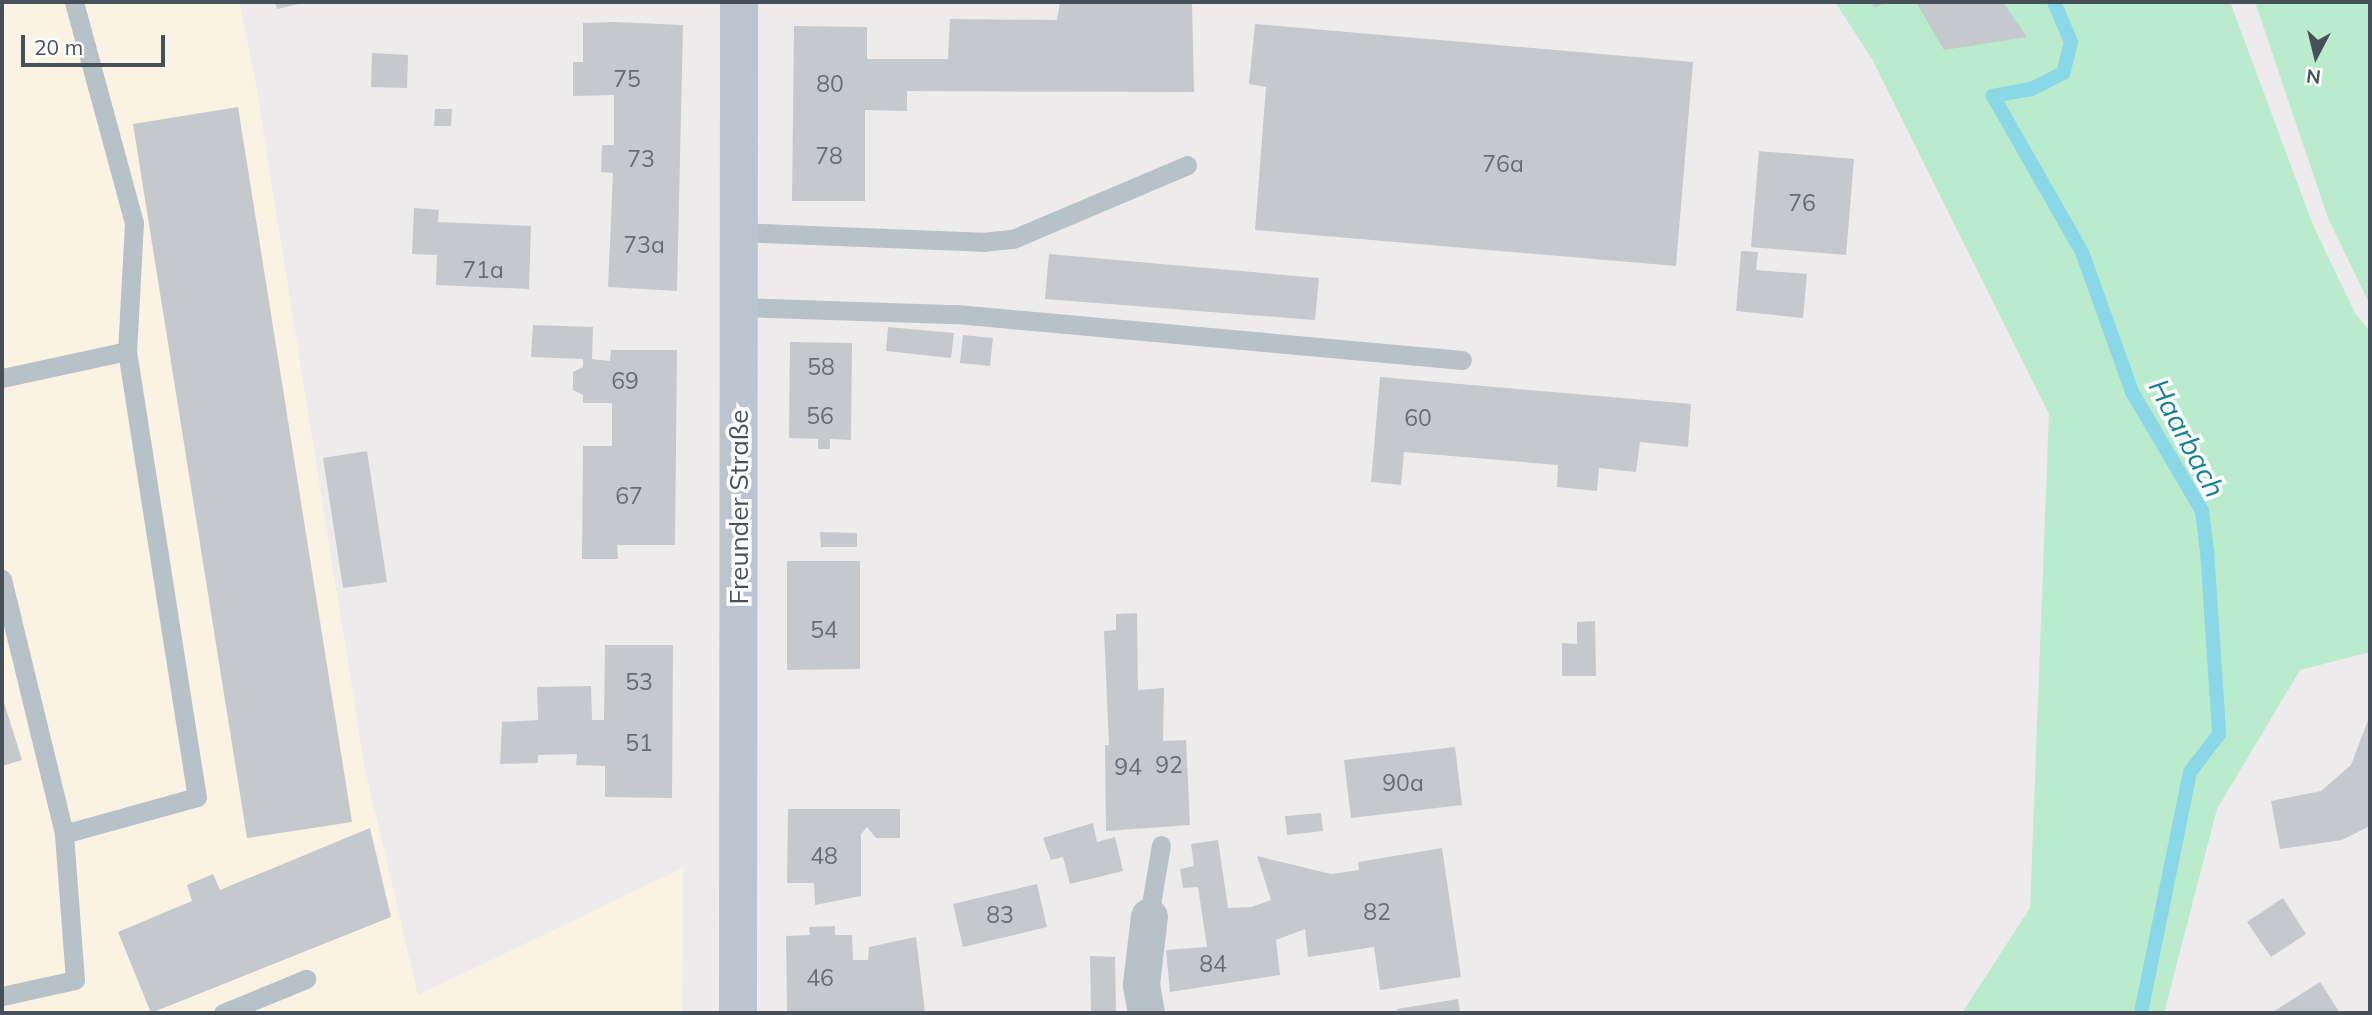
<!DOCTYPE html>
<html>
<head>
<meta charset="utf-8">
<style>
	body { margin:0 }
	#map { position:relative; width:2372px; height:1015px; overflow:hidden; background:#eeebec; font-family:Mulish,sans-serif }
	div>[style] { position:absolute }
	.commercial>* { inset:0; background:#faf3e4 }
	.green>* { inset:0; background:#baebcc }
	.stream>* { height:14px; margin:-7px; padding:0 7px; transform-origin:7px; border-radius:7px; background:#89d7e7 }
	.building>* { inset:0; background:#c5c9ce }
	.service>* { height:19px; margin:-9.5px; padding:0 9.5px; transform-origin:9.5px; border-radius:9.5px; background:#b7c1c8 }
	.minor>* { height:37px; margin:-18.5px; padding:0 18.5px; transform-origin:18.5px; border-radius:18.5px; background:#b7c1c8 }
	.secondary>* { height:38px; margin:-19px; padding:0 19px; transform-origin:19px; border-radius:19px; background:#bac5cf }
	span { translate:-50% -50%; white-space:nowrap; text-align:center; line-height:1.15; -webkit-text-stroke:7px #fff; paint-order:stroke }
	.number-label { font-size:23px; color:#656e76 }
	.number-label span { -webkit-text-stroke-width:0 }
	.street-label { font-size:26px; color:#455058 }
	.water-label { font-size:28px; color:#127f97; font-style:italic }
	.frame { position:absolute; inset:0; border:4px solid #455058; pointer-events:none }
	.north { position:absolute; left:2281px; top:21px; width:70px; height:70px; -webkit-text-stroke:5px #fff; paint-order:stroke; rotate:187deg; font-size:19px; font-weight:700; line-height:28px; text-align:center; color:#455058 }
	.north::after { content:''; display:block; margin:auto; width:24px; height:32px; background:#455058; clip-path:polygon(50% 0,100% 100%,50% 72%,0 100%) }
	.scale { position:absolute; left:21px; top:35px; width:144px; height:32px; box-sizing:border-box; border:4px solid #455058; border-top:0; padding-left:9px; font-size:21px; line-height:24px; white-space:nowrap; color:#455058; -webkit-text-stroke:5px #fff; paint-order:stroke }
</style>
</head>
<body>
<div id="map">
	<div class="commercial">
		<div style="clip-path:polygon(2px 2px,239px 2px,254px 73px,365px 769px,418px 995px,683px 868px,682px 1013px,2px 1013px)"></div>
	</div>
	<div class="green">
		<div style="clip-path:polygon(1835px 2px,2230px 2px,2313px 225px,2354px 311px,2370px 332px,2370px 652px,2300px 670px,2217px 809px,2164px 1013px,1962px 1013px,2030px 908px,2049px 414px,1872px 59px)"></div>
		<div style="clip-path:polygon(2255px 2px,2370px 2px,2370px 305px,2328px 218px)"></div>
	</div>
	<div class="stream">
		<div style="left:2054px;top:2px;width:43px;rotate:67deg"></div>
		<div style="left:2071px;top:42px;width:32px;rotate:104deg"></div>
		<div style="left:2063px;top:73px;width:36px;rotate:153deg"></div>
		<div style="left:2031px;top:89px;width:39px;rotate:170deg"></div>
		<div style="left:1993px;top:96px;width:180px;rotate:60.3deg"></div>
		<div style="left:2082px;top:252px;width:149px;rotate:70.3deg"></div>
		<div style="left:2132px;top:392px;width:138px;rotate:59.5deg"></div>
		<div style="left:2202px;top:511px;width:40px;rotate:82.9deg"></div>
		<div style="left:2207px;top:551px;width:183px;rotate:86.2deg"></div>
		<div style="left:2219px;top:734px;width:48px;rotate:127.3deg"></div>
		<div style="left:2190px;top:772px;width:246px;rotate:101.5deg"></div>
	</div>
	<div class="building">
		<div style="clip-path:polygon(275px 2px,303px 2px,303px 3px,277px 9px)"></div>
		<div style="clip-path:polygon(1060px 2px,1192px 2px,1194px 92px,907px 91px,907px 111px,865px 110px,865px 201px,792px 201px,794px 26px,867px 27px,867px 59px,948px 59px,950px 19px,1057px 20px)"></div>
		<div style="clip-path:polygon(1871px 2px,1886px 2px,1875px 8px)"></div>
		<div style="clip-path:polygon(1916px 2px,2003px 2px,2027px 37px,1944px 50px)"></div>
		<div style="clip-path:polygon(615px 22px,683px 25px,677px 291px,608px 287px,613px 173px,601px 172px,602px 145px,614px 145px,614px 95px,573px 96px,573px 62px,583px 62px,583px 23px)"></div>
		<div style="clip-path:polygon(1255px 24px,1693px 62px,1676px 266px,1255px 230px,1266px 87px,1249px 84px)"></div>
		<div style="clip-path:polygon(372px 53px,408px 55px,407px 88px,371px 87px)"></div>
		<div style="clip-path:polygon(238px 107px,352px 822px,247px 838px,133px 124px)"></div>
		<div style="clip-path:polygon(435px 109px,452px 109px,451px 126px,434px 126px)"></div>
		<div style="clip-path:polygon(1759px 151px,1854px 159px,1846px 255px,1751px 247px)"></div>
		<div style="clip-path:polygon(414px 208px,439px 210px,438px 222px,531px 226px,529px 289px,436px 285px,437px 255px,412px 254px)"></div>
		<div style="clip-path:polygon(1741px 251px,1758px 252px,1756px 270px,1807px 274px,1803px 318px,1736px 311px)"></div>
		<div style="clip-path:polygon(1049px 254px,1319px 278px,1315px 320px,1045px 299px)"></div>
		<div style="clip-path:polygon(533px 325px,593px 327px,592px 359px,610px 361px,611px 350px,677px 350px,675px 545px,617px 545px,618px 559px,582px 559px,583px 446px,612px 446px,612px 403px,583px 403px,583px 395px,573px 390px,573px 372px,583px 367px,583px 359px,531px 357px)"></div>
		<div style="clip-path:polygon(888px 327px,954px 333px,951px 358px,886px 351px)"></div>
		<div style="clip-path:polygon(963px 335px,993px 338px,990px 366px,960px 363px)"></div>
		<div style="clip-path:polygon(790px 342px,852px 343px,851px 440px,830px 439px,830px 449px,818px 449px,818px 439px,789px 438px)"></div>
		<div style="clip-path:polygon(1380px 377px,1691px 404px,1688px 447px,1640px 442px,1636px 472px,1599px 468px,1597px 491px,1557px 487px,1558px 465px,1404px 452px,1401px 485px,1371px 482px)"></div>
		<div style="clip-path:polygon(367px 451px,387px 582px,343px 588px,323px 458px)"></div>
		<div style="clip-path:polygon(820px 532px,857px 533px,857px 547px,821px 547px)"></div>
		<div style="clip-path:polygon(787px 561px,860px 561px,860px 669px,787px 670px)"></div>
		<div style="clip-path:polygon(1137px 613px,1138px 690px,1164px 688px,1163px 741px,1186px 740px,1190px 825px,1106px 831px,1105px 745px,1109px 745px,1104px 631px,1116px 630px,1116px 614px)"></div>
		<div style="clip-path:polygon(1595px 621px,1596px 676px,1562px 676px,1562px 643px,1577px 644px,1577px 622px)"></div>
		<div style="clip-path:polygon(605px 645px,673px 645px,672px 798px,605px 797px,605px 766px,576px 765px,577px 754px,538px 755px,538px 763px,500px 764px,502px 722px,538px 720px,537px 687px,591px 686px,592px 720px,604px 720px)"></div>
		<div style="clip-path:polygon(2px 696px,22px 760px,2px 766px)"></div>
		<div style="clip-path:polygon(2370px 715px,2370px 826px,2342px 840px,2280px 849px,2271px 801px,2321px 791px,2351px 765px)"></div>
		<div style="clip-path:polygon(1455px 747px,1462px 805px,1351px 818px,1344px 760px)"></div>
		<div style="clip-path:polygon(788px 809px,900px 809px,900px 838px,876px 838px,867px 827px,861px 834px,861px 896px,815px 905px,814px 883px,787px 883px)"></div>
		<div style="clip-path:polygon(1321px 813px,1323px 831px,1287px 835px,1285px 816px)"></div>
		<div style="clip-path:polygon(1093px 823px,1097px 842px,1115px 837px,1123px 871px,1070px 884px,1063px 857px,1051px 860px,1043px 838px)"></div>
		<div style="clip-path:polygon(370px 828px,391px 917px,151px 1013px,118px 932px,192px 901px,187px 885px,213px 874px,220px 890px)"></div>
		<div style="clip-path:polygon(1218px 840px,1228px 908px,1251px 907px,1271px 900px,1257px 856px,1331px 874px,1359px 870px,1358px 862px,1442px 848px,1461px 977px,1380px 990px,1374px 947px,1308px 957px,1305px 929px,1276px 940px,1280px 975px,1170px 992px,1166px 950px,1207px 947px,1198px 887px,1183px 888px,1180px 869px,1194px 866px,1191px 844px)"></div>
		<div style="clip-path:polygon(1037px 884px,1047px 927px,963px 947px,953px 904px)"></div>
		<div style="clip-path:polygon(2283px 898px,2306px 934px,2271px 957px,2247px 922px)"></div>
		<div style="clip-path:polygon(835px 926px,835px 935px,852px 935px,853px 960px,868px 960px,869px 947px,916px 937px,925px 1013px,787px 1013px,786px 936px,810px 935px,809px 927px)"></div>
		<div style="clip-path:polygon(1090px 956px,1115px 957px,1116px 1013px,1091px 1013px)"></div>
		<div style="clip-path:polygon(2320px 982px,2340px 1013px,2271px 1013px)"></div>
		<div style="clip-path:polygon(1458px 999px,1460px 1013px,1397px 1013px,1397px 1009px)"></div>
	</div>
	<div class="service">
		<div style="left:74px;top:2px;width:229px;rotate:74.8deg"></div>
		<div style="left:134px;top:223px;width:128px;rotate:93.1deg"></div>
		<div style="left:738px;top:232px;width:244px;rotate:2.3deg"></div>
		<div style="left:982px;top:242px;width:31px;rotate:-6deg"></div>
		<div style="left:1013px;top:239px;width:189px;rotate:-23deg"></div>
		<div style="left:740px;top:307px;width:216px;rotate:1.9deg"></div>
		<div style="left:956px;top:314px;width:508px;rotate:5.19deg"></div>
		<div style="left:2px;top:378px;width:128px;rotate:-12.2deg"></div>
		<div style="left:127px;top:351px;width:451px;rotate:81.1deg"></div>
		<div style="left:197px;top:797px;width:138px;rotate:164.5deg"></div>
		<div style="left:2px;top:579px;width:262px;rotate:76.3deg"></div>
		<div style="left:64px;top:834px;width:146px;rotate:85.7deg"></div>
		<div style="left:75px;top:980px;width:75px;rotate:167.6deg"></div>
		<div style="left:1149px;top:916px;width:72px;rotate:-80.4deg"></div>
		<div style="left:223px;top:1013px;width:90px;rotate:-22.3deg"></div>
	</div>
	<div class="minor">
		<div style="left:1146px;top:1013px;width:29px;rotate:-100deg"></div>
		<div style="left:1141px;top:984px;width:68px;rotate:-83.3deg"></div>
	</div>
	<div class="secondary">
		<div style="left:738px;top:1013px;width:1011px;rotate:-89.94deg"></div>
	</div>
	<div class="number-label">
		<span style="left:627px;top:79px">75</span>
		<span style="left:830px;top:84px">80</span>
		<span style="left:829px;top:156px">78</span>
		<span style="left:641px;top:159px">73</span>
		<span style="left:1503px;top:164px">76a</span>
		<span style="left:1802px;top:203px">76</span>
		<span style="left:644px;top:245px">73a</span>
		<span style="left:483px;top:270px">71a</span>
		<span style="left:821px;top:367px">58</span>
		<span style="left:625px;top:381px">69</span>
		<span style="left:820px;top:416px">56</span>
		<span style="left:1418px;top:418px">60</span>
		<span style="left:629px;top:496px">67</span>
		<span style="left:824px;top:630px">54</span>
		<span style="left:639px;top:682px">53</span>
		<span style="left:639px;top:743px">51</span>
		<span style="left:1169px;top:765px">92</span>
		<span style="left:1128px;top:767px">94</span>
		<span style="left:1403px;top:783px">90a</span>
		<span style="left:824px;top:856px">48</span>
		<span style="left:1377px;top:912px">82</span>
		<span style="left:1000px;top:915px">83</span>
		<span style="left:1213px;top:964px">84</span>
		<span style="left:820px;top:978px">46</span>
	</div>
	<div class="street-label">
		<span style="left:739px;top:507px;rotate:-90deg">Freunder Straße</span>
	</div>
	<div class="water-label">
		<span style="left:2187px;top:438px;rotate:62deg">Haarbach</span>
	</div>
	<div class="frame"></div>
	<div class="north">N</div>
	<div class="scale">20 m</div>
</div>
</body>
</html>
